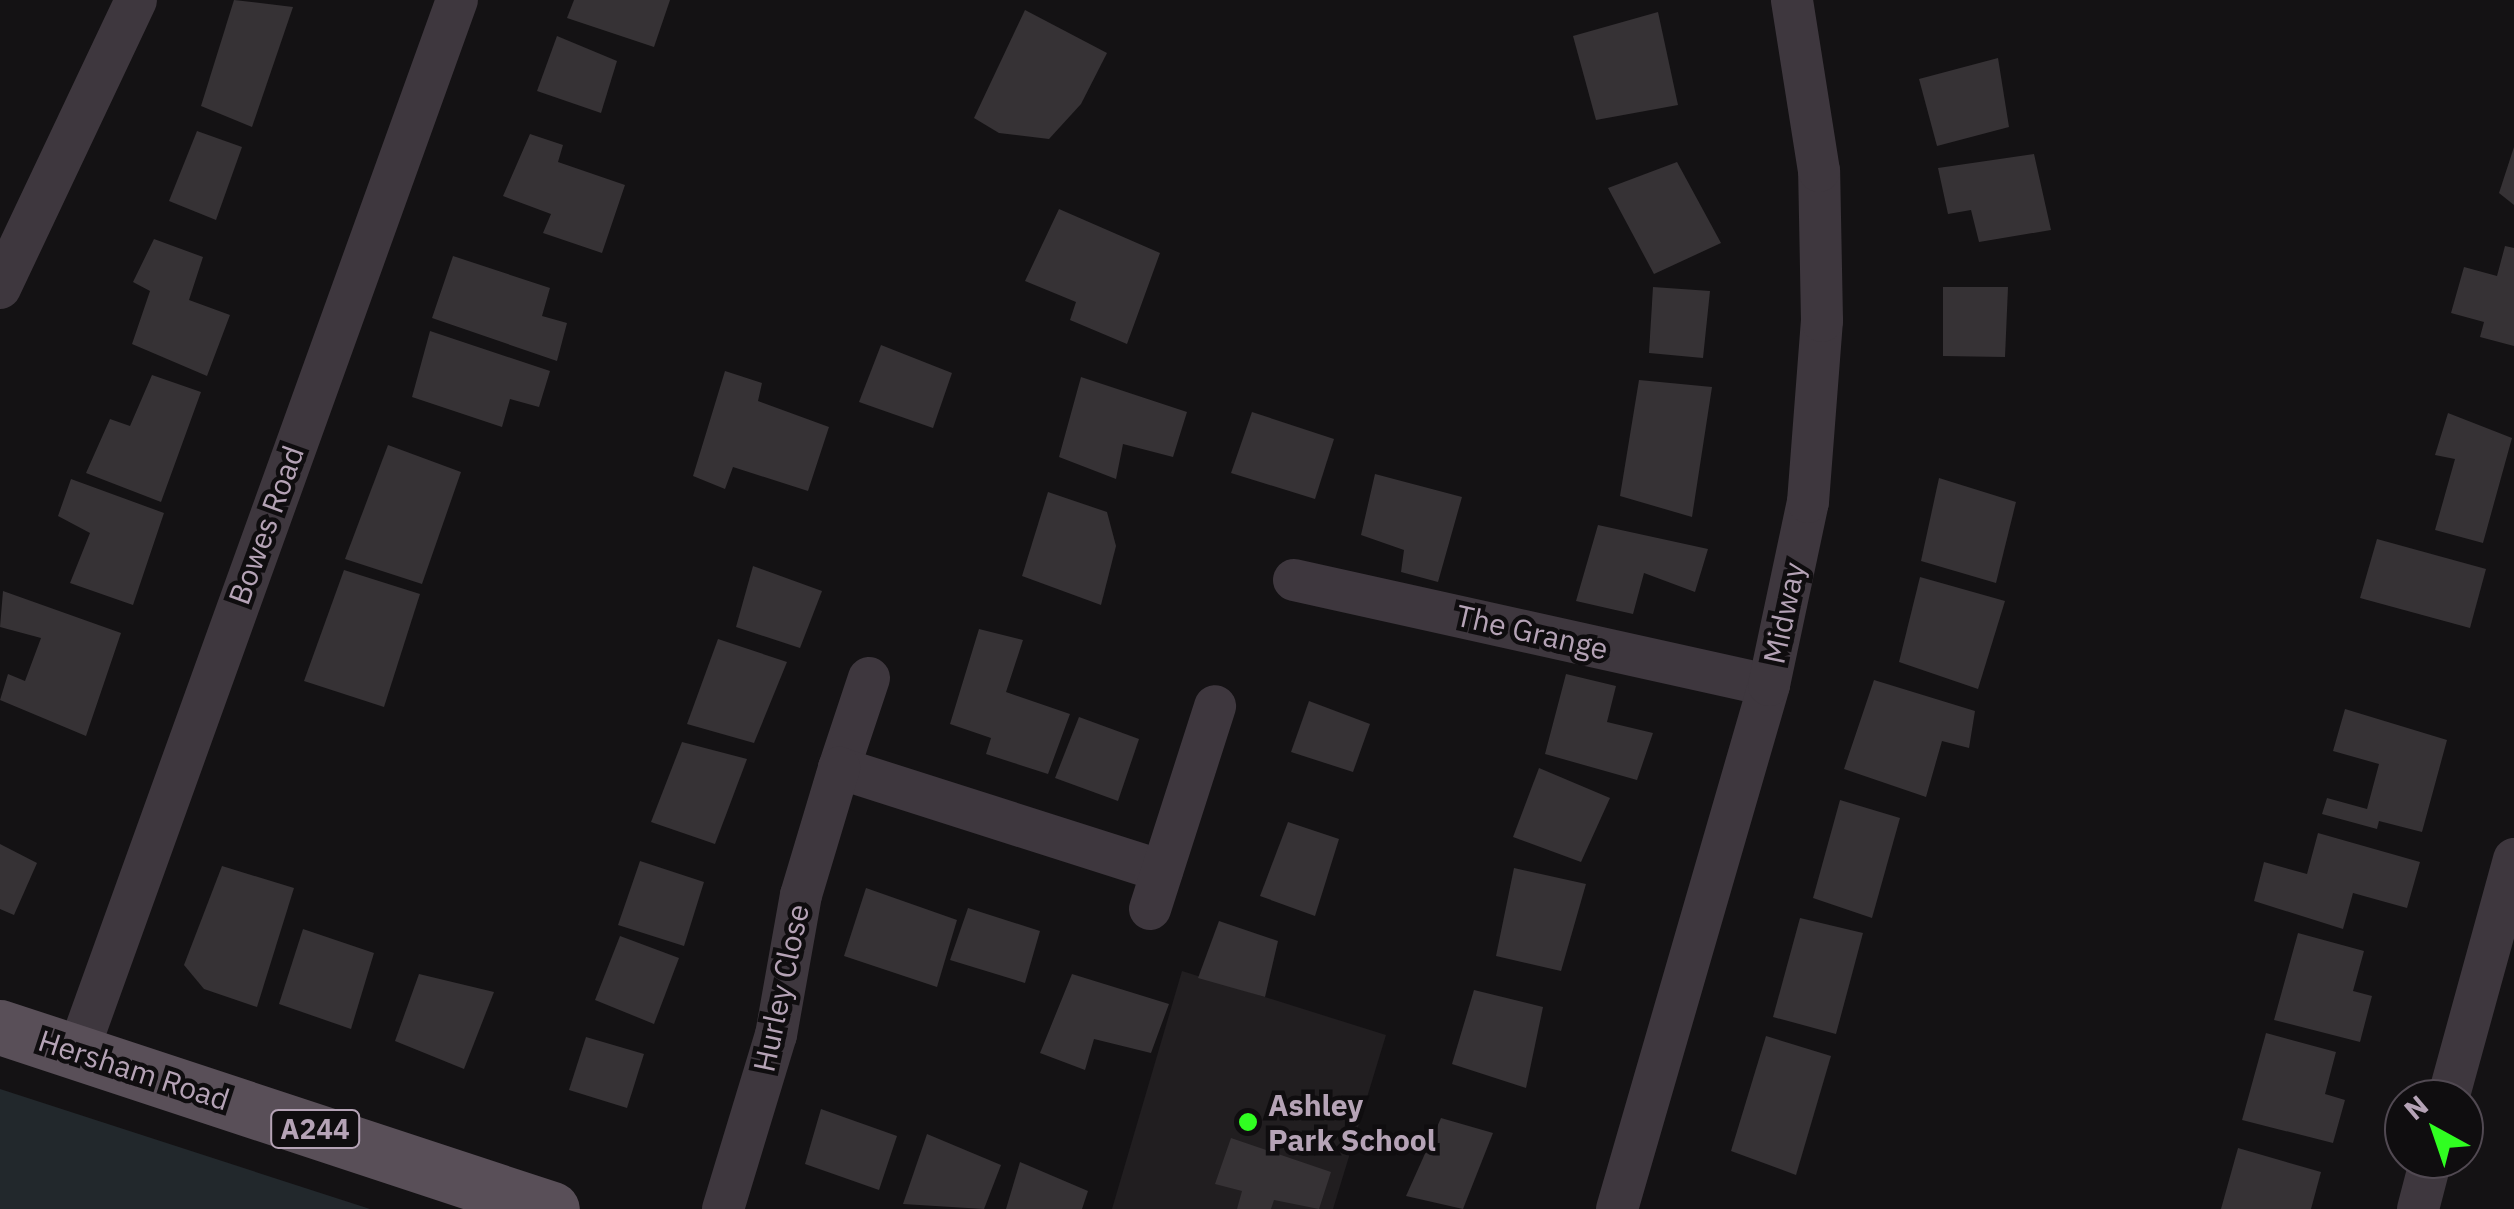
<!DOCTYPE html>
<html>
<head>
<meta charset="utf-8">
<style>
	body { margin:0 }
	#map { position:relative; width:2514px; height:1209px; overflow:hidden; background:#141214; font-family:"IBM Plex Sans",sans-serif }
	div>[style] { position:absolute }
	.built>* { inset:0; background:#211e20 }
	.green>* { inset:0; background:#22282c }
	.building>* { inset:0; background:#363235 }
	.minor>* { height:42px; margin:-21px; padding:0 21px; transform-origin:21px; border-radius:21px; background:#3e373e }
	.primary>* { height:55px; margin:-27.5px; padding:0 27.5px; transform-origin:27.5px; border-radius:27.5px; background:#594f58 }
	.dots>* { width:28px; height:28px; translate:-50% -50%; box-sizing:border-box; border:5px solid #0f0d0f; border-radius:50% }
	span { translate:-50% -50%; white-space:nowrap; text-align:center; line-height:1.15; -webkit-text-stroke:9px #0f0d0f; paint-order:stroke }
	.shield-label span { padding:2px 8px; background:#0f0d0f; border:2px solid; border-radius:8px; -webkit-text-stroke-width:0 }
	.shield-label { font-size:28px; color:#b5a3b6; font-weight:700 }
	.street-label { font-size:30px; color:#b5a3b6 }
	.poi-label { font-size:30px; color:#b5a3b6; font-weight:700 }
	.left { translate:0 -50%; text-align:left }
	.north { position:absolute; left:2384px; top:1079px; width:100px; height:100px; box-sizing:border-box; background:#0f0d0f; border:2px solid #514952; border-radius:50%; rotate:320deg; font-size:28px; font-weight:700; line-height:40px; text-align:center; color:#b5a3b6 }
	.north::after { content:''; display:block; margin:auto; width:35px; height:45px; background:#30fe21; clip-path:polygon(50% 0,100% 100%,50% 72%,0 100%) }
</style>
</head>
<body>
<div id="map">
	<div class="built">
		<div style="clip-path:polygon(1182px 971px,1386px 1035px,1333px 1209px,1112px 1209px)"></div>
	</div>
	<div class="green">
		<div style="clip-path:polygon(0 1089px,370px 1209px,0 1209px)"></div>
	</div>
	<div class="building">
		<div style="clip-path:polygon(234px 0,293px 7px,252px 127px,201px 106px)"></div>
		<div style="clip-path:polygon(574px 0,670px 0,654px 47px,567px 18px)"></div>
		<div style="clip-path:polygon(1025px 10px,1107px 53px,1081px 104px,1049px 139px,999px 133px,974px 118px)"></div>
		<div style="clip-path:polygon(1658px 12px,1678px 105px,1596px 120px,1573px 36px)"></div>
		<div style="clip-path:polygon(557px 36px,617px 61px,601px 113px,537px 91px)"></div>
		<div style="clip-path:polygon(1998px 58px,2009px 127px,1937px 146px,1919px 79px)"></div>
		<div style="clip-path:polygon(197px 131px,242px 147px,216px 220px,169px 201px)"></div>
		<div style="clip-path:polygon(530px 134px,563px 145px,558px 162px,625px 185px,602px 253px,543px 233px,551px 214px,503px 196px)"></div>
		<div style="clip-path:polygon(2514px 147px,2514px 205px,2499px 193px)"></div>
		<div style="clip-path:polygon(2034px 154px,2051px 230px,1979px 242px,1971px 210px,1948px 214px,1938px 168px)"></div>
		<div style="clip-path:polygon(1677px 162px,1721px 243px,1654px 274px,1608px 188px)"></div>
		<div style="clip-path:polygon(1059px 209px,1160px 253px,1127px 344px,1070px 320px,1076px 302px,1025px 281px)"></div>
		<div style="clip-path:polygon(154px 239px,203px 257px,189px 300px,230px 315px,207px 376px,132px 344px,150px 291px,133px 282px)"></div>
		<div style="clip-path:polygon(2505px 246px,2514px 248px,2514px 346px,2480px 337px,2484px 322px,2451px 313px,2464px 267px,2497px 276px)"></div>
		<div style="clip-path:polygon(453px 256px,550px 288px,542px 316px,567px 323px,557px 361px,432px 318px)"></div>
		<div style="clip-path:polygon(1653px 287px,1710px 291px,1703px 358px,1649px 353px)"></div>
		<div style="clip-path:polygon(1943px 287px,2008px 287px,2005px 357px,1943px 356px)"></div>
		<div style="clip-path:polygon(430px 331px,550px 371px,539px 407px,510px 399px,502px 427px,412px 397px)"></div>
		<div style="clip-path:polygon(881px 345px,952px 373px,933px 428px,859px 402px)"></div>
		<div style="clip-path:polygon(725px 371px,762px 383px,758px 401px,829px 427px,808px 491px,733px 467px,725px 489px,693px 476px)"></div>
		<div style="clip-path:polygon(152px 375px,201px 392px,161px 502px,86px 473px,110px 419px,130px 426px)"></div>
		<div style="clip-path:polygon(1081px 377px,1187px 412px,1173px 457px,1123px 444px,1116px 479px,1059px 457px)"></div>
		<div style="clip-path:polygon(1639px 380px,1712px 387px,1692px 517px,1620px 496px)"></div>
		<div style="clip-path:polygon(1252px 412px,1334px 439px,1315px 499px,1231px 473px)"></div>
		<div style="clip-path:polygon(2448px 413px,2512px 438px,2483px 543px,2435px 530px,2455px 459px,2435px 455px)"></div>
		<div style="clip-path:polygon(388px 445px,461px 472px,422px 584px,345px 559px)"></div>
		<div style="clip-path:polygon(1375px 474px,1462px 497px,1438px 582px,1401px 572px,1404px 550px,1361px 535px)"></div>
		<div style="clip-path:polygon(1939px 478px,2016px 502px,1996px 583px,1921px 561px)"></div>
		<div style="clip-path:polygon(71px 479px,164px 513px,133px 605px,70px 583px,90px 533px,58px 516px)"></div>
		<div style="clip-path:polygon(1048px 492px,1107px 512px,1116px 546px,1101px 605px,1022px 576px)"></div>
		<div style="clip-path:polygon(1598px 525px,1708px 549px,1695px 592px,1644px 573px,1633px 614px,1576px 601px)"></div>
		<div style="clip-path:polygon(2377px 539px,2486px 569px,2470px 628px,2360px 598px)"></div>
		<div style="clip-path:polygon(753px 566px,822px 591px,800px 648px,736px 627px)"></div>
		<div style="clip-path:polygon(344px 570px,420px 594px,384px 707px,304px 681px)"></div>
		<div style="clip-path:polygon(1920px 577px,2005px 601px,1978px 689px,1899px 662px)"></div>
		<div style="clip-path:polygon(3px 591px,121px 633px,86px 736px,0 700px,8px 674px,25px 681px,41px 638px,0 627px)"></div>
		<div style="clip-path:polygon(979px 629px,1023px 640px,1006px 692px,1070px 714px,1048px 774px,986px 754px,991px 738px,950px 724px)"></div>
		<div style="clip-path:polygon(718px 639px,787px 662px,754px 743px,687px 724px)"></div>
		<div style="clip-path:polygon(1566px 674px,1616px 686px,1607px 722px,1653px 733px,1637px 780px,1545px 754px)"></div>
		<div style="clip-path:polygon(1874px 680px,1975px 711px,1969px 748px,1942px 741px,1926px 797px,1844px 769px)"></div>
		<div style="clip-path:polygon(1309px 701px,1370px 724px,1353px 772px,1291px 752px)"></div>
		<div style="clip-path:polygon(2345px 709px,2447px 740px,2422px 832px,2379px 821px,2377px 829px,2322px 814px,2327px 798px,2367px 809px,2379px 764px,2333px 751px)"></div>
		<div style="clip-path:polygon(1079px 717px,1139px 739px,1118px 801px,1055px 778px)"></div>
		<div style="clip-path:polygon(682px 742px,747px 759px,715px 844px,651px 822px)"></div>
		<div style="clip-path:polygon(1539px 768px,1610px 798px,1581px 862px,1513px 837px)"></div>
		<div style="clip-path:polygon(1840px 800px,1900px 818px,1872px 918px,1813px 898px)"></div>
		<div style="clip-path:polygon(1288px 822px,1339px 839px,1315px 916px,1260px 896px)"></div>
		<div style="clip-path:polygon(2318px 833px,2420px 862px,2407px 908px,2353px 893px,2343px 929px,2254px 901px,2264px 862px,2307px 874px)"></div>
		<div style="clip-path:polygon(0 844px,37px 863px,14px 915px,0 909px)"></div>
		<div style="clip-path:polygon(640px 861px,704px 882px,684px 946px,618px 925px)"></div>
		<div style="clip-path:polygon(222px 866px,294px 888px,257px 1007px,204px 989px,184px 965px)"></div>
		<div style="clip-path:polygon(1514px 868px,1586px 884px,1561px 971px,1496px 956px)"></div>
		<div style="clip-path:polygon(866px 888px,957px 920px,937px 987px,844px 956px)"></div>
		<div style="clip-path:polygon(968px 908px,1040px 931px,1025px 983px,950px 960px)"></div>
		<div style="clip-path:polygon(1800px 918px,1863px 933px,1836px 1034px,1773px 1017px)"></div>
		<div style="clip-path:polygon(1219px 921px,1278px 941px,1265px 997px,1198px 978px)"></div>
		<div style="clip-path:polygon(303px 929px,374px 953px,351px 1029px,279px 1004px)"></div>
		<div style="clip-path:polygon(2298px 933px,2364px 951px,2353px 991px,2372px 996px,2360px 1042px,2274px 1020px)"></div>
		<div style="clip-path:polygon(620px 936px,679px 958px,654px 1024px,595px 1000px)"></div>
		<div style="clip-path:polygon(419px 974px,494px 992px,464px 1069px,395px 1041px)"></div>
		<div style="clip-path:polygon(1072px 974px,1169px 1004px,1151px 1053px,1094px 1039px,1085px 1070px,1040px 1053px)"></div>
		<div style="clip-path:polygon(1474px 990px,1543px 1007px,1526px 1088px,1452px 1064px)"></div>
		<div style="clip-path:polygon(2266px 1033px,2336px 1052px,2325px 1094px,2345px 1100px,2333px 1143px,2242px 1120px)"></div>
		<div style="clip-path:polygon(1766px 1036px,1831px 1056px,1796px 1175px,1731px 1151px)"></div>
		<div style="clip-path:polygon(586px 1037px,644px 1054px,627px 1108px,569px 1090px)"></div>
		<div style="clip-path:polygon(821px 1109px,897px 1136px,879px 1190px,805px 1164px)"></div>
		<div style="clip-path:polygon(1441px 1118px,1493px 1133px,1463px 1209px,1406px 1196px)"></div>
		<div style="clip-path:polygon(927px 1134px,1001px 1165px,984px 1209px,903px 1204px)"></div>
		<div style="clip-path:polygon(1231px 1138px,1331px 1172px,1319px 1209px,1274px 1200px,1271px 1209px,1237px 1209px,1242px 1191px,1215px 1184px)"></div>
		<div style="clip-path:polygon(2238px 1148px,2321px 1172px,2311px 1209px,2221px 1209px)"></div>
		<div style="clip-path:polygon(1020px 1162px,1088px 1191px,1082px 1209px,1006px 1209px)"></div>
	</div>
	<div class="minor">
		<div style="left:0;top:288px;width:318px;rotate:-64.7deg"></div>
		<div style="left:1294px;top:580px;width:486px;rotate:12.5deg"></div>
		<div style="left:869px;top:678px;width:95px;rotate:108.4deg"></div>
		<div style="left:839px;top:768px;width:339px;rotate:17.7deg"></div>
		<div style="left:1150px;top:909px;width:213px;rotate:-72.2deg"></div>
		<div style="left:78px;top:1051px;width:1117px;rotate:-70.17deg"></div>
		<div style="left:2448px;top:1099px;width:249px;rotate:-74.6deg"></div>
		<div style="left:723px;top:1209px;width:182px;rotate:-73.1deg"></div>
		<div style="left:776px;top:1035px;width:142px;rotate:-79.9deg"></div>
		<div style="left:801px;top:895px;width:133px;rotate:-73.3deg"></div>
		<div style="left:1617px;top:1209px;width:546px;rotate:-73.82deg"></div>
		<div style="left:1769px;top:685px;width:187px;rotate:-78deg"></div>
		<div style="left:1808px;top:502px;width:182px;rotate:-85.6deg"></div>
		<div style="left:1822px;top:321px;width:150px;rotate:-91.1deg"></div>
		<div style="left:1819px;top:171px;width:173px;rotate:-99deg"></div>
		<div style="left:2418px;top:1209px;width:52px;rotate:-75.4deg"></div>
	</div>
	<div class="primary">
		<div style="left:0;top:1027px;width:581px;rotate:18.25deg"></div>
	</div>
	<div class="dots">
		<div style="left:1248px;top:1122px;background:#30fe21"></div>
	</div>
	<div class="shield-label">
		<span style="left:315px;top:1129px">A244</span>
	</div>
	<div class="street-label">
		<span style="left:266px;top:525px;rotate:-70deg">Bowes Road</span>
		<span style="left:1784px;top:613px;rotate:-78deg">Midway</span>
		<span style="left:1532px;top:632px;rotate:13deg">The Grange</span>
		<span style="left:781px;top:988px;rotate:-78deg">Hurley Close</span>
		<span style="left:134px;top:1070px;rotate:18deg">Hersham Road</span>
	</div>
	<div class="poi-label">
		<span class="left" style="left:1268px;top:1122px">Ashley<br>Park School</span>
	</div>
	<div class="north">N</div>
</div>
</body>
</html>
